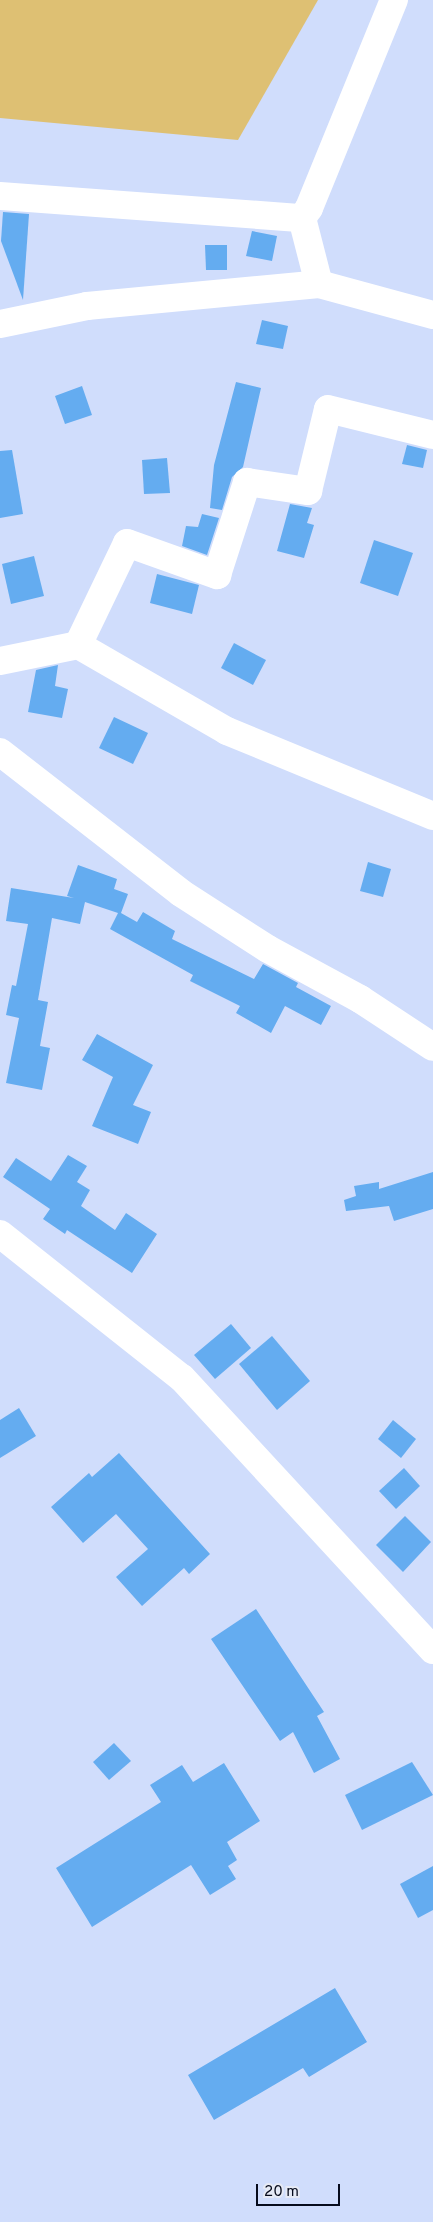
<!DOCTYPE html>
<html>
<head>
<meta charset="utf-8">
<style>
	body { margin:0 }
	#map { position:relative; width:433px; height:2222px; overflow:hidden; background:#d0ddfc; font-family:Overpass,sans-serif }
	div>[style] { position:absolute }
	.green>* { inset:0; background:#dec073 }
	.building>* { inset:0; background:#64acf0 }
	.minor>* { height:28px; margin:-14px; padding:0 14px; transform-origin:14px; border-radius:14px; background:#fff }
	span { translate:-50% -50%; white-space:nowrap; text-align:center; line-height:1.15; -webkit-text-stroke:4.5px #e6eaf5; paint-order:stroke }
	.scale { position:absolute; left:256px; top:2184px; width:84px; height:22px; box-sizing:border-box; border:2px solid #060b1c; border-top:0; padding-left:6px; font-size:15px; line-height:18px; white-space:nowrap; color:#060b1c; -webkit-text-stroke:4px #e6eaf5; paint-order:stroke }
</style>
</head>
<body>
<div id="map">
	<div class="green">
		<div style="clip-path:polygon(0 0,318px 0,238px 140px,0 118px)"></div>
	</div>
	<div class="building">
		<div style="clip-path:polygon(3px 212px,29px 214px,23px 300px,1px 241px)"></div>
		<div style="clip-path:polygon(252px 231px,277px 236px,272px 261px,246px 256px)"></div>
		<div style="clip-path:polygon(205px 245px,227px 245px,227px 270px,206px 270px)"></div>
		<div style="clip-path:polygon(262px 320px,288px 326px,283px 349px,256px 344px)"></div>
		<div style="clip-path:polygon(236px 382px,261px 388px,243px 467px,232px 477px,222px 510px,210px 508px,214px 465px)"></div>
		<div style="clip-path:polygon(82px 386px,92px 415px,65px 424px,55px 396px)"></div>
		<div style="clip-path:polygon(407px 445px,427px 450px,423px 468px,402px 464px)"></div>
		<div style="clip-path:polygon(12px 450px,23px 514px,0 518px,0 451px)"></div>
		<div style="clip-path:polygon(167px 458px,170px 493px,144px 494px,142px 460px)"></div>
		<div style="clip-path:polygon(290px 504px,312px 508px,307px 523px,314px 525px,304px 558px,277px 551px)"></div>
		<div style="clip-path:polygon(202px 514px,219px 518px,207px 555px,182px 546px,186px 526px,198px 527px)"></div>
		<div style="clip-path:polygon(374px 540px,413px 553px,398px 596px,360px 583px)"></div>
		<div style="clip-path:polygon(34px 556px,44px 596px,11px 604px,2px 564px)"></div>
		<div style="clip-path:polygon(157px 574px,199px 585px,192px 614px,150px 603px)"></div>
		<div style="clip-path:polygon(234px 643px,266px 660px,253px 685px,221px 668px)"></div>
		<div style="clip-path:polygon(58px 665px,55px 686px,68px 689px,62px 718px,28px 712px,36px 670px)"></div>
		<div style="clip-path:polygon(114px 717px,148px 733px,133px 764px,99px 748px)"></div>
		<div style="clip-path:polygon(368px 862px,391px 869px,383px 897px,360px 891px)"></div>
		<div style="clip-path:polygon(78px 865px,117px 879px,114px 889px,128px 894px,121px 913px,137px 922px,143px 912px,175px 931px,172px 939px,254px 979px,263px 964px,298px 983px,296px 987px,331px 1006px,321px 1025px,285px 1006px,271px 1033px,236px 1013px,240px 1006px,190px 981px,193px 975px,110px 929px,118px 913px,85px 902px,80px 924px,52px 918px,38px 1000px,48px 1002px,40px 1046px,50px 1048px,42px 1090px,6px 1083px,19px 1018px,6px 1015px,12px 985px,16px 986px,28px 924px,6px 921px,11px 888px,74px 898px,67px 896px)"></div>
		<div style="clip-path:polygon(97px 1034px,153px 1065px,133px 1105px,151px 1112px,138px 1144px,92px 1126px,113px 1077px,82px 1060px)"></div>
		<div style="clip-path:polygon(68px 1155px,87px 1166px,77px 1182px,90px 1190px,81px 1206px,115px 1230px,126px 1213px,157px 1234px,132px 1273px,67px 1230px,65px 1234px,43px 1219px,50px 1209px,3px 1177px,16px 1158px,51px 1181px)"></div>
		<div style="clip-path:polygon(433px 1172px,433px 1209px,394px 1221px,389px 1206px,346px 1211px,344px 1200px,356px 1196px,354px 1186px,379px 1182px,379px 1189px)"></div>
		<div style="clip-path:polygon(231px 1324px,251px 1348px,215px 1379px,194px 1355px)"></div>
		<div style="clip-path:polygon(272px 1336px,310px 1381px,277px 1410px,239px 1364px)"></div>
		<div style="clip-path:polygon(19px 1408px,36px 1436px,0 1458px,0 1420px)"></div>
		<div style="clip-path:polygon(393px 1420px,416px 1439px,401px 1458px,378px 1439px)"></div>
		<div style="clip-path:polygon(119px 1453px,210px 1554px,189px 1574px,184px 1568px,142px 1606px,116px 1577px,148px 1549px,116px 1514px,83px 1543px,51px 1507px,89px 1473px,92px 1477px)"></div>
		<div style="clip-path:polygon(404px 1468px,420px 1486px,396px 1509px,379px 1491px)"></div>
		<div style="clip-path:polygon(405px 1516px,431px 1542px,403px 1572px,376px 1545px)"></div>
		<div style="clip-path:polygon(256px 1609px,324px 1712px,317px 1716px,340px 1759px,314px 1773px,293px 1732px,280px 1741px,211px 1639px)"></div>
		<div style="clip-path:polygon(114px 1743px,131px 1761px,109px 1780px,93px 1762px)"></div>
		<div style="clip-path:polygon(412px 1762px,433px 1795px,362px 1830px,345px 1795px)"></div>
		<div style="clip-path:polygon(224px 1763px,260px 1821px,227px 1842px,237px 1860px,228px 1866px,236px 1879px,210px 1895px,191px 1865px,92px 1927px,56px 1868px,161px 1802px,150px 1785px,182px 1765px,193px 1782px)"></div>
		<div style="clip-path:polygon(433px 1866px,433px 1910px,418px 1918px,400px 1884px)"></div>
		<div style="clip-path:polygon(335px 1988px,367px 2042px,309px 2077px,303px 2068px,214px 2120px,188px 2075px)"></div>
	</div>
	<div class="minor">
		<div style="left:0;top:196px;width:303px;rotate:4.2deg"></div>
		<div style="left:302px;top:218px;width:12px;rotate:-55deg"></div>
		<div style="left:309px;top:208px;width:225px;rotate:-67.8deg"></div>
		<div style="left:302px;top:218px;width:68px;rotate:75.6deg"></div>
		<div style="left:319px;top:284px;width:118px;rotate:15.2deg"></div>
		<div style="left:0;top:324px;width:89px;rotate:-11.7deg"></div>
		<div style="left:87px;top:306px;width:233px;rotate:-5.4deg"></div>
		<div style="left:78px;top:645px;width:113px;rotate:-64.3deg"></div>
		<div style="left:127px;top:543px;width:96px;rotate:19.6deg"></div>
		<div style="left:217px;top:575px;width:98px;rotate:-72.1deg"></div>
		<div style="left:247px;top:482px;width:62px;rotate:8.4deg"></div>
		<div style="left:308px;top:491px;width:84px;rotate:-76.3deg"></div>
		<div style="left:328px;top:409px;width:108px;rotate:13.9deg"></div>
		<div style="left:0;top:661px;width:80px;rotate:-11.6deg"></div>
		<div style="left:78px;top:645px;width:172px;rotate:30deg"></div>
		<div style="left:227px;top:731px;width:223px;rotate:22.4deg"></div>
		<div style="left:0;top:752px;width:229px;rotate:37.9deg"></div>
		<div style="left:181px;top:893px;width:103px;rotate:32.8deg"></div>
		<div style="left:268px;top:949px;width:105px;rotate:28.5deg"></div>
		<div style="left:360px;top:999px;width:87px;rotate:33.3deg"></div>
		<div style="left:0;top:1234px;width:232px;rotate:38.4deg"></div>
		<div style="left:182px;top:1378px;width:370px;rotate:47.3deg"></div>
	</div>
	<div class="scale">20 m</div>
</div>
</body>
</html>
